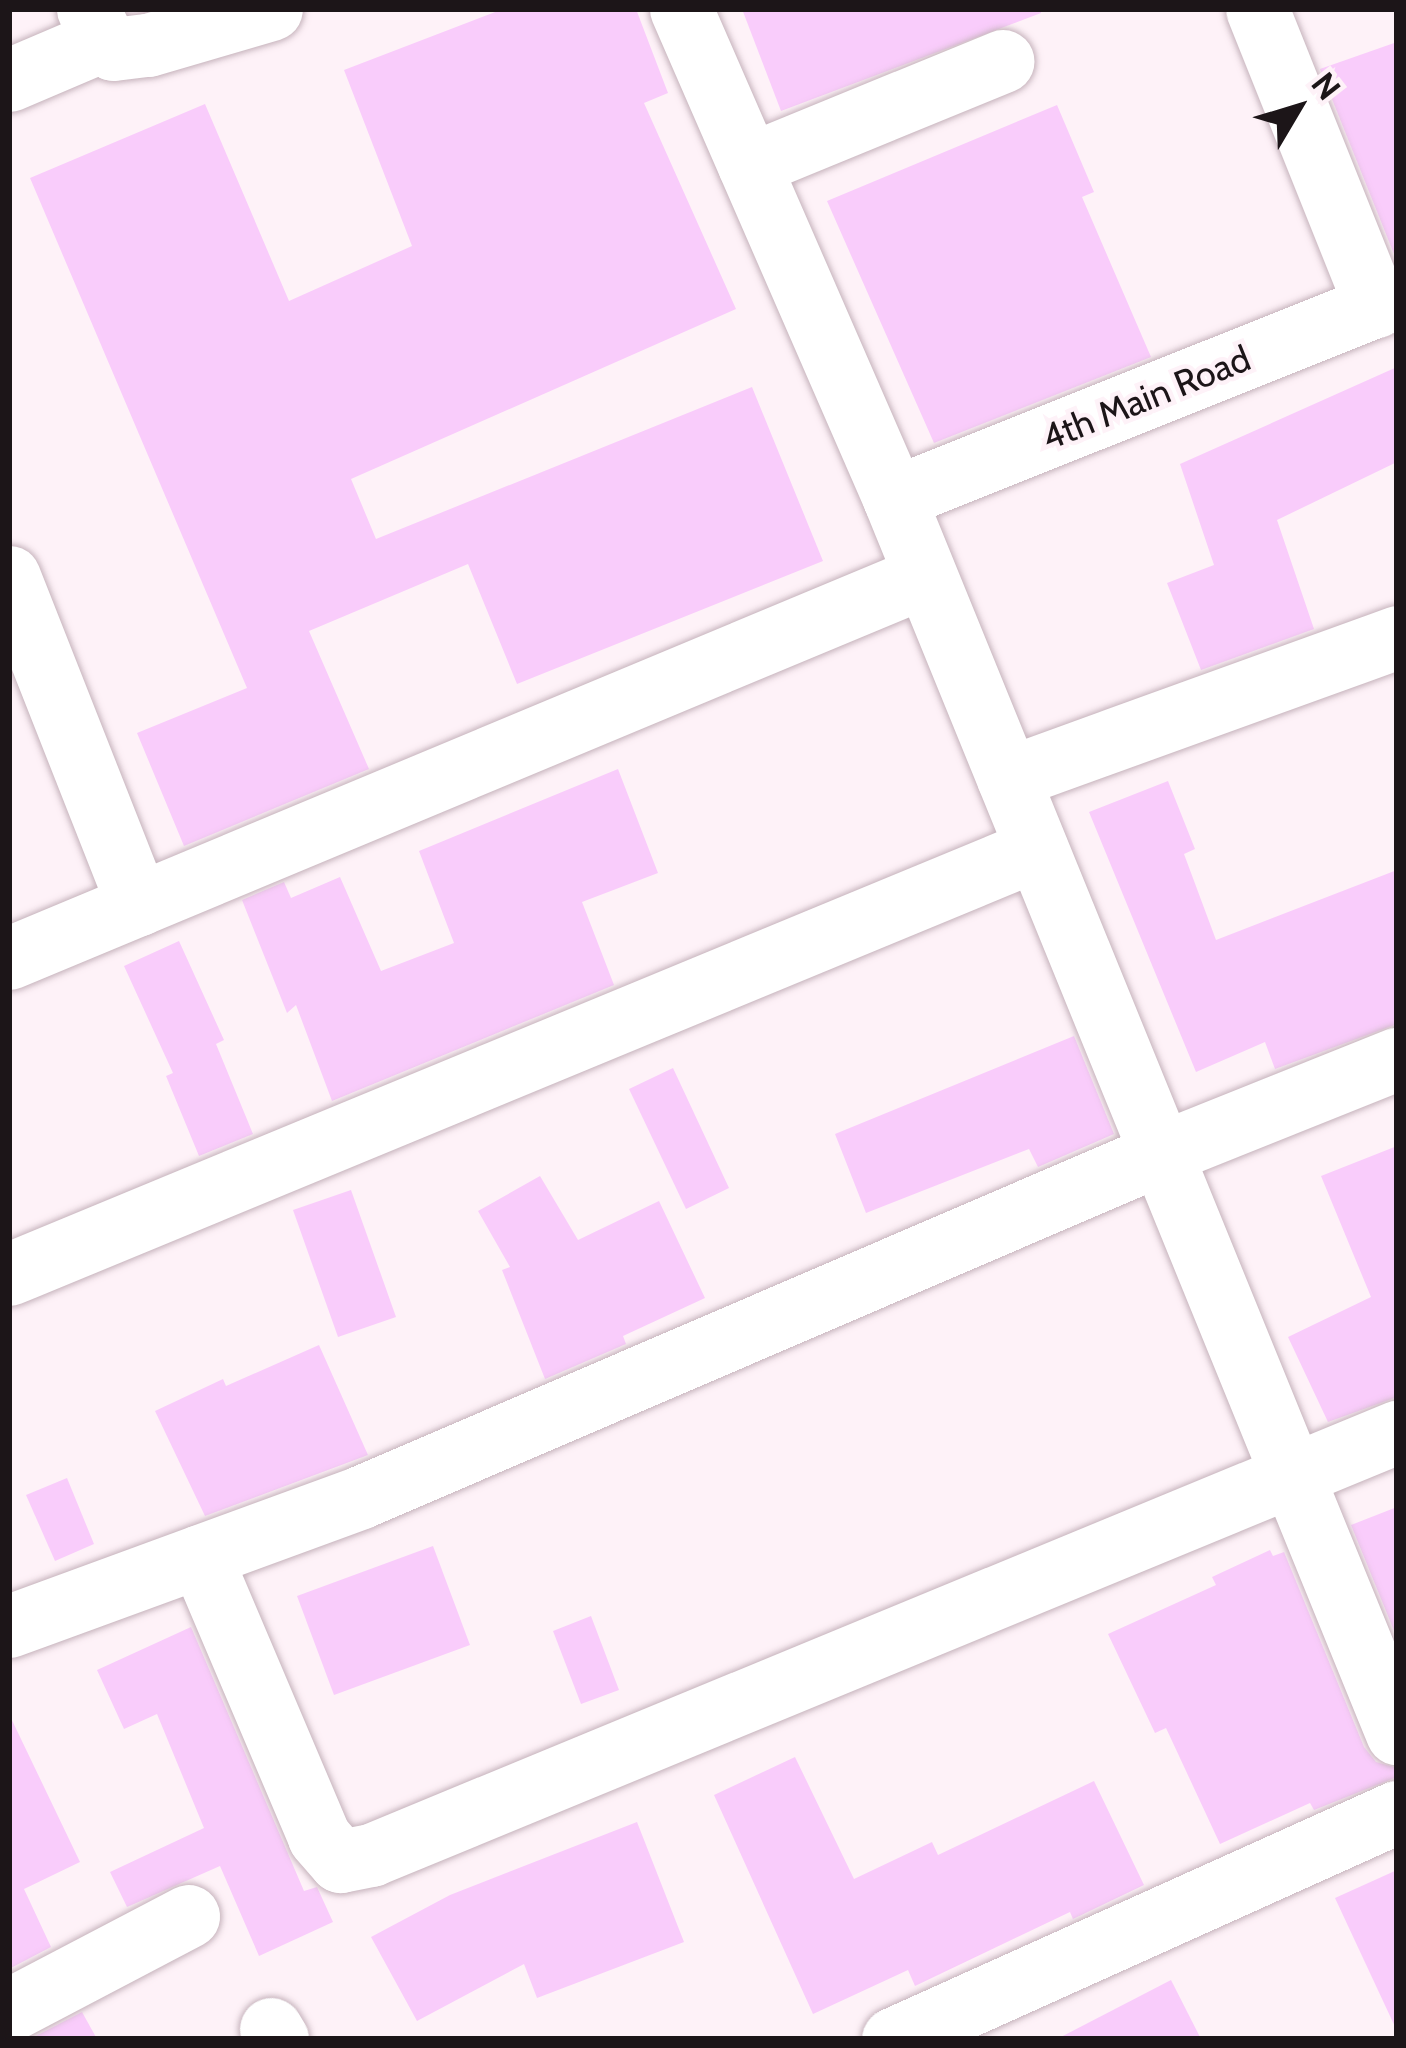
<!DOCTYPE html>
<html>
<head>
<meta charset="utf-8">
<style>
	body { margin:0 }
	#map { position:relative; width:1406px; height:2048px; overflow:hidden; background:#fef2f8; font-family:Cabin,sans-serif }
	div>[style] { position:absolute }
	.building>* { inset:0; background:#f9ccfb }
	.roads { filter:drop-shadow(0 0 3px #c6b3bc) drop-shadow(0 0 3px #c6b3bc) }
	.minor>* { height:63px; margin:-31.5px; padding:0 31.5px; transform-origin:31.5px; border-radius:31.5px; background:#fff }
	span { translate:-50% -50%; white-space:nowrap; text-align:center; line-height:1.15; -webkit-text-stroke:9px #fef2f8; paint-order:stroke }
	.street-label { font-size:36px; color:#1c1518 }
	.frame { position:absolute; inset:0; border:12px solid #1c1518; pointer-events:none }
	.north { position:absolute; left:1238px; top:48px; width:120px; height:120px; -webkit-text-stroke:9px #fef2f8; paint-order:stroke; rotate:52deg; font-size:33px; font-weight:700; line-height:48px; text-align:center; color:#1c1518 }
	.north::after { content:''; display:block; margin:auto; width:42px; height:54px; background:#1c1518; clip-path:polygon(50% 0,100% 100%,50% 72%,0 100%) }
</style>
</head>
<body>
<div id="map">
	<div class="building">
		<div style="clip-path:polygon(503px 9px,636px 9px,668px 93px,644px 103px,736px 309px,351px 479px,376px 539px,752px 387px,823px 561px,517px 684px,468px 564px,309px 631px,369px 769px,184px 846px,137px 733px,247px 688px,30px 178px,205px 104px,289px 301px,412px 246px,344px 70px)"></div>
		<div style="clip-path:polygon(742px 9px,1040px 9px,1041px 13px,781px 111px)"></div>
		<div style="clip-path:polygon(1397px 42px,1397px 259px,1396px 259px,1320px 69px)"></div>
		<div style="clip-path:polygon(1057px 105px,1094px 192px,1082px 197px,1151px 357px,934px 443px,827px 201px)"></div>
		<div style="clip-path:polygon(1397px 367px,1397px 462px,1277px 520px,1314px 629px,1201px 670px,1167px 583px,1214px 565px,1180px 464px)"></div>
		<div style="clip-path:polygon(618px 769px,658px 873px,582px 902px,614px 985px,332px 1101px,296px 1005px,287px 1013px,242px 900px,284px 882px,291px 898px,340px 877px,381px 971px,454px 943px,419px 851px)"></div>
		<div style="clip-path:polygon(1168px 781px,1195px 849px,1184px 854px,1216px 940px,1397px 870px,1397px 1024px,1275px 1069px,1265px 1042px,1196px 1072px,1089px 812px)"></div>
		<div style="clip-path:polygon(179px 941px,224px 1040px,216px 1044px,253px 1134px,199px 1156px,166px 1076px,173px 1073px,124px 966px)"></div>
		<div style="clip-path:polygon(1074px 1036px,1114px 1134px,1038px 1167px,1029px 1149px,866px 1213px,835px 1134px)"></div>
		<div style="clip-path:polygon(673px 1068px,729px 1188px,686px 1209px,629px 1089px)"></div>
		<div style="clip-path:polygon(1397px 1146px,1397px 1397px,1328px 1422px,1288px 1337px,1371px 1297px,1321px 1176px)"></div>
		<div style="clip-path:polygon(540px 1176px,578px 1240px,659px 1201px,705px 1298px,623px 1336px,626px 1344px,545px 1379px,502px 1270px,510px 1267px,478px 1211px)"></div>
		<div style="clip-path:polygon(351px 1190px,396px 1317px,338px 1337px,293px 1210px)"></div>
		<div style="clip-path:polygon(319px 1345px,368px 1455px,205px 1516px,155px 1411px,223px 1379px,226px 1386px)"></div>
		<div style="clip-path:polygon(67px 1478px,94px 1544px,55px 1561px,26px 1495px)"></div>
		<div style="clip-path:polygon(1397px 1507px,1397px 1638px,1351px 1525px)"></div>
		<div style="clip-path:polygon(433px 1546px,470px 1645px,334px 1695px,297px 1596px)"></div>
		<div style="clip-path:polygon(1270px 1550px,1273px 1556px,1284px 1552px,1364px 1747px,1376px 1762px,1397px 1768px,1397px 1777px,1314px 1810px,1310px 1803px,1220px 1844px,1166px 1728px,1155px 1733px,1108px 1634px,1216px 1585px,1212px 1577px)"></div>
		<div style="clip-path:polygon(591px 1616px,619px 1690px,581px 1704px,553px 1631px)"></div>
		<div style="clip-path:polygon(191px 1627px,304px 1891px,317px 1887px,333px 1922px,259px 1956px,220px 1866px,127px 1907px,110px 1872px,204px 1828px,157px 1714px,124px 1729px,97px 1670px)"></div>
		<div style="clip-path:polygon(9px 1714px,80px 1862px,24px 1889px,51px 1947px,9px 1969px)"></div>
		<div style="clip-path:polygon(795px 1757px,854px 1879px,932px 1842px,938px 1855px,1094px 1781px,1144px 1885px,1073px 1919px,1070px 1912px,915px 1986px,908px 1970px,813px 2014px,714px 1795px)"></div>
		<div style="clip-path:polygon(637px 1822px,684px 1942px,537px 1998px,524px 1964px,417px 2021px,371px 1937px,450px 1895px)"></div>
		<div style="clip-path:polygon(1397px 1870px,1397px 2031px,1335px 1898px)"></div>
		<div style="clip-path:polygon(1171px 1980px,1201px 2039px,1057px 2039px)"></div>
		<div style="clip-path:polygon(82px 2012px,97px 2039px,35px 2039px,34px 2037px)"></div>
	</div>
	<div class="roads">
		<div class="minor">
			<div style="left:88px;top:9px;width:34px;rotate:64deg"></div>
			<div style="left:103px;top:40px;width:13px;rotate:42deg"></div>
			<div style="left:113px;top:49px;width:35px;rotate:-7deg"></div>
			<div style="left:148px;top:45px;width:128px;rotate:-16.3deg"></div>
			<div style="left:681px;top:9px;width:533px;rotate:66.46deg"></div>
			<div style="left:894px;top:498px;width:1334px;rotate:67.84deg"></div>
			<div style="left:1257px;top:9px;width:320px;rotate:68.2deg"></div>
			<div style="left:9px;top:80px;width:102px;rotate:-23.1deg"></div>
			<div style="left:749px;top:165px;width:274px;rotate:-22.3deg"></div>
			<div style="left:894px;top:498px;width:542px;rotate:-21.78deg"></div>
			<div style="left:9px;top:577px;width:352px;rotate:68.5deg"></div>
			<div style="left:1008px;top:778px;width:414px;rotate:-19.9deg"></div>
			<div style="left:9px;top:958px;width:992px;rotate:-22.64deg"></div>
			<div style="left:9px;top:1274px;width:1112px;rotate:-22.46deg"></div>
			<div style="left:200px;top:1556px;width:305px;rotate:67deg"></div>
			<div style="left:319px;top:1837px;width:32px;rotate:49deg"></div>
			<div style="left:340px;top:1861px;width:32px;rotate:-11deg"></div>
			<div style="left:371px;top:1855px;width:1110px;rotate:-22.41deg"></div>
			<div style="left:9px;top:1626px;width:375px;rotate:-20.1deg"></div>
			<div style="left:361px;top:1497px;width:874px;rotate:-23.25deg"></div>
			<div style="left:1164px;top:1152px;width:251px;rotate:-21.8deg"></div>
			<div style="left:9px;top:2005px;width:4px;rotate:63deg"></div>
			<div style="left:11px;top:2009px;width:200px;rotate:-27.7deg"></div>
			<div style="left:271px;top:2029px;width:12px;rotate:59deg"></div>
			<div style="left:893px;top:2039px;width:553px;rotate:-24.25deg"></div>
		</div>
	</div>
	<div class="street-label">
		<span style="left:1146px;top:398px;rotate:-22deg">4th Main Road</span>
	</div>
	<div class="frame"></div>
	<div class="north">N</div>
</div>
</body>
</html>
